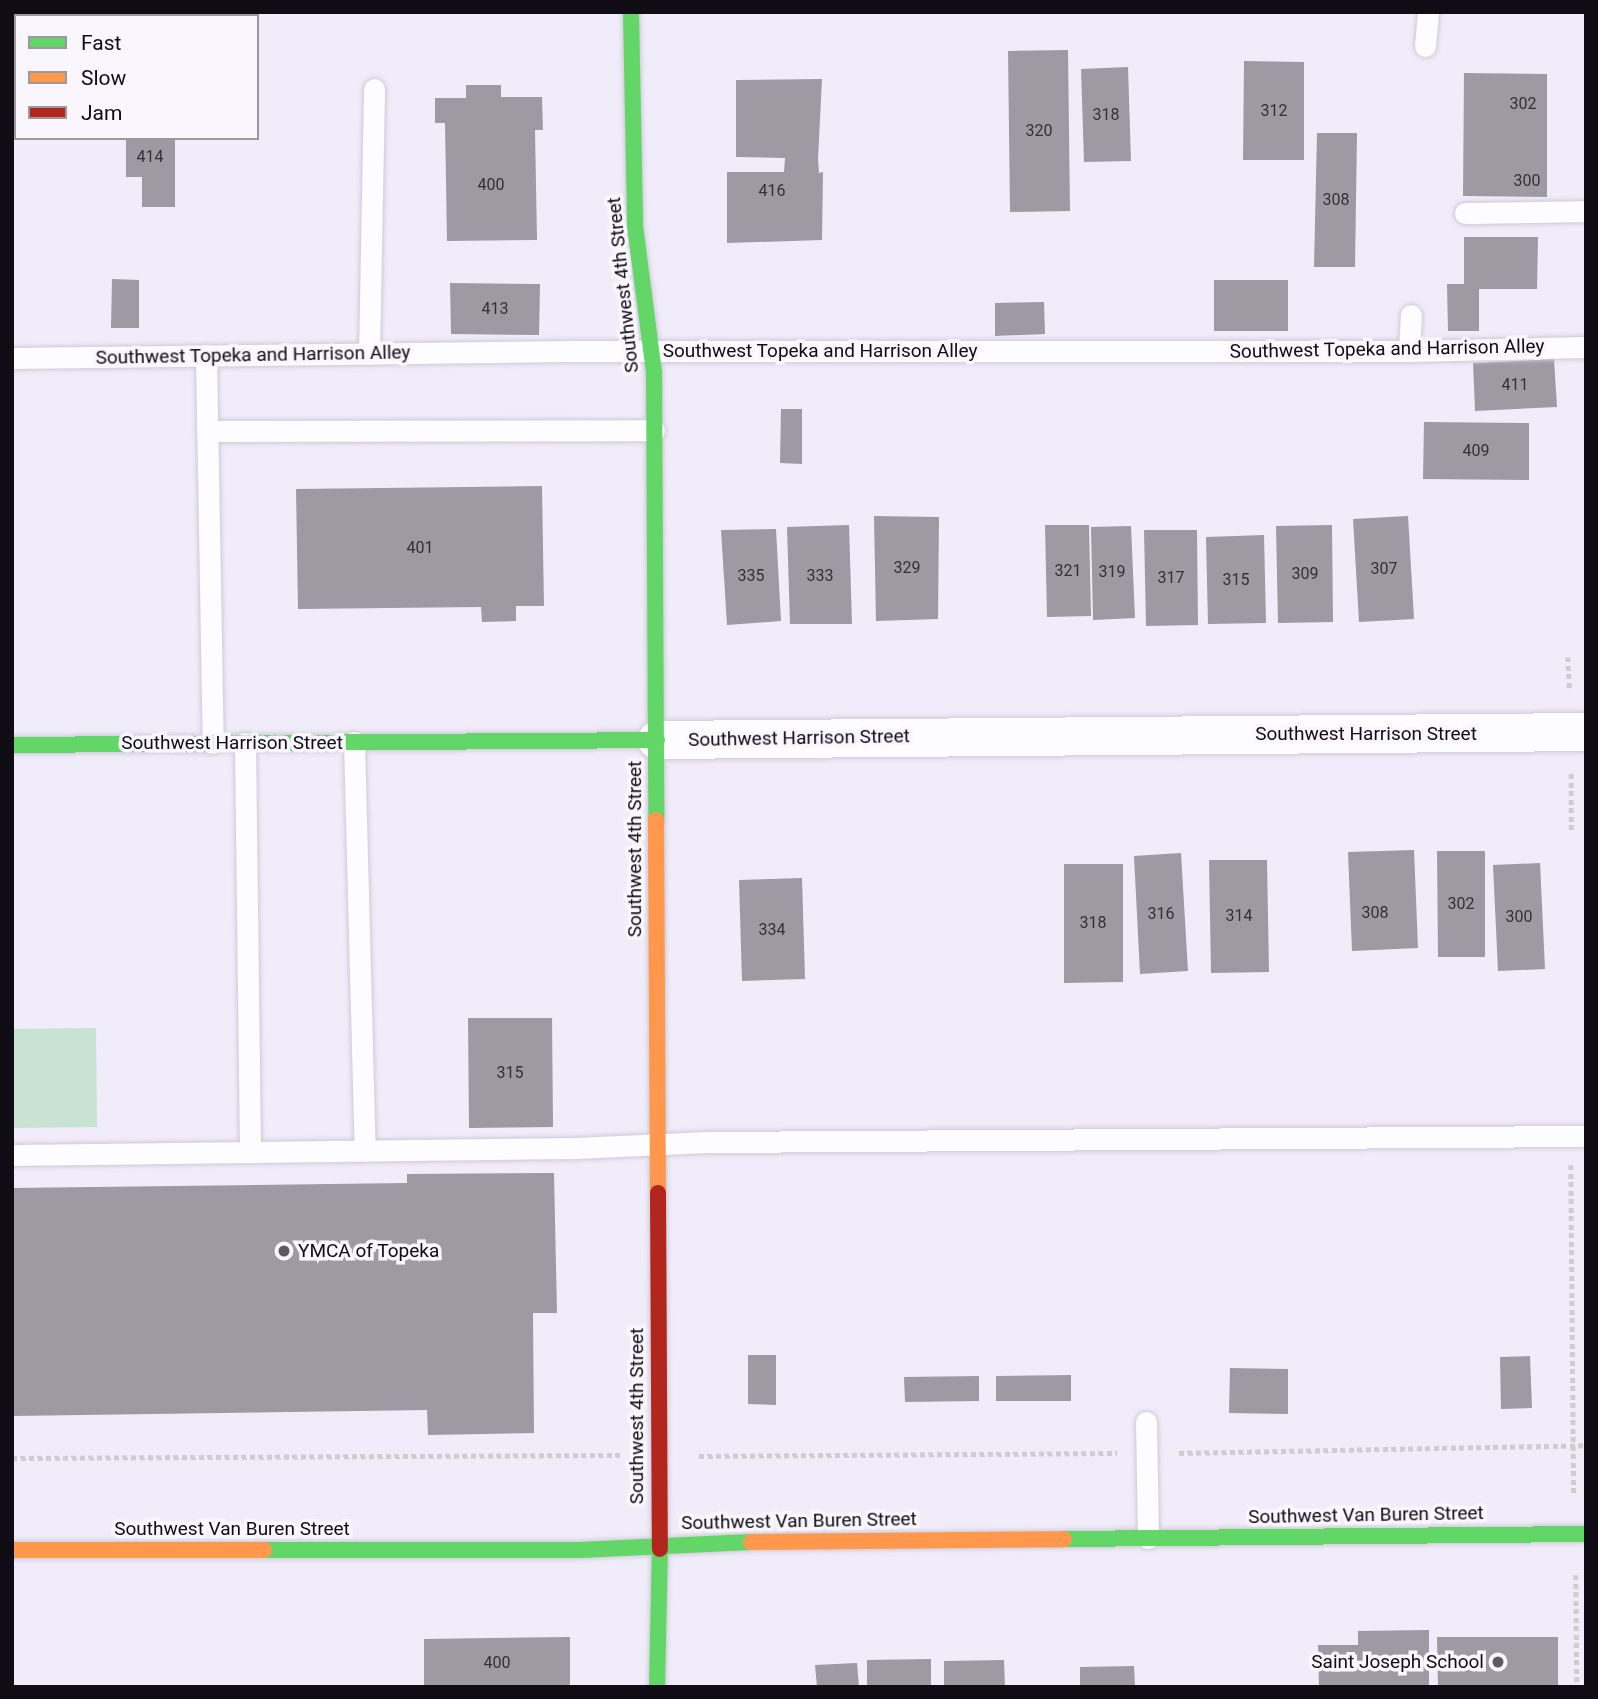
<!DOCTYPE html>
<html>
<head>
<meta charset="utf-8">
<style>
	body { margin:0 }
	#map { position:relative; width:1598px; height:1699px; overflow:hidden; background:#f0ecf9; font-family:Roboto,sans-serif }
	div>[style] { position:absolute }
	.green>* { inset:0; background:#c8e2d3 }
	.building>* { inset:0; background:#9d9aa4 }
	.path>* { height:4.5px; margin-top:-2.25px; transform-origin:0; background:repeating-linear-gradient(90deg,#cfcdd1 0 5px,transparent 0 8.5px) }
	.roads { filter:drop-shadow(0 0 2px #cecad6) drop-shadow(0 0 2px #cecad6) }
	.lane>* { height:21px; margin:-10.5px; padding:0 10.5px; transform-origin:10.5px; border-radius:10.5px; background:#fdfcfe }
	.street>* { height:38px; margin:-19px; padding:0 19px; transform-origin:19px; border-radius:19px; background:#fdfcfe }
	.fast>* { height:16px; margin:-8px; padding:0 8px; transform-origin:8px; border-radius:8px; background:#63d668 }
	.slow>* { height:16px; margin:-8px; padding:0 8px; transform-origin:8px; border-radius:8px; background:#ff974d }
	.jam>* { height:16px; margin:-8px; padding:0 8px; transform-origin:8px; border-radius:8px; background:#b3261e }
	.dots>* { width:19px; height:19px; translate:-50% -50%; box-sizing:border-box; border:4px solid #f9f7fd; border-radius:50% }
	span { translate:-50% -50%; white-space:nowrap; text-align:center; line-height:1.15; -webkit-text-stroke:7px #f9f7fd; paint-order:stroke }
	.number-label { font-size:16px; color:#323039 }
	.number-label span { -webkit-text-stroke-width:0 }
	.street-label { font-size:19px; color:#0f0c15 }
	.poi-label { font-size:19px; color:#0f0c15 }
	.left { translate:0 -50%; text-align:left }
	.right { translate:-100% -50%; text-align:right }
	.frame { position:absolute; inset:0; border:14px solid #0f0c15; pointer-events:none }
	.legend { position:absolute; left:14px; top:14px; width:245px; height:126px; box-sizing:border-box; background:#f9f7fd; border:2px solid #9b99a0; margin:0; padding:9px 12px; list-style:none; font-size:21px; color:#0f0c15 }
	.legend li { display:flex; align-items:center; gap:14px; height:35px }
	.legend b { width:35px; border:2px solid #9b99a0 }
</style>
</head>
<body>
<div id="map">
	<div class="green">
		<div style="clip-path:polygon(96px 1028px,97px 1127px,12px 1128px,12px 1029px)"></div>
	</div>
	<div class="building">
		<div style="clip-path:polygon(1068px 50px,1070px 211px,1010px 212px,1008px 51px)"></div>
		<div style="clip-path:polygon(1244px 61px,1304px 62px,1304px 160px,1243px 160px)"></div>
		<div style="clip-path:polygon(1128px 67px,1131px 161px,1084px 162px,1081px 69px)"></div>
		<div style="clip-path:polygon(1464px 73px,1547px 74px,1547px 197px,1463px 196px)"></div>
		<div style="clip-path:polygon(822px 79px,818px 159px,819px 173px,823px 172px,822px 240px,727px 243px,727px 172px,784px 172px,785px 158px,736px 157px,736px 80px)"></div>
		<div style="clip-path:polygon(466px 85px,501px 85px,501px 97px,542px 97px,543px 130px,535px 130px,537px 240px,447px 241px,445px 123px,435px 123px,435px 98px,466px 98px)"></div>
		<div style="clip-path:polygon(1317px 133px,1357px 133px,1355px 267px,1314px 267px)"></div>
		<div style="clip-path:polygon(126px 138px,175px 138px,175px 207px,142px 207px,142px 177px,126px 177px)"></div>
		<div style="clip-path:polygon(1464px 237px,1538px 237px,1537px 289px,1479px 289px,1479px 331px,1448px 331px,1447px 284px,1464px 284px)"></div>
		<div style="clip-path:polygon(112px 279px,139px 280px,139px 328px,111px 328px)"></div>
		<div style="clip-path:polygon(1214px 280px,1288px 280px,1288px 331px,1214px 331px)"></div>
		<div style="clip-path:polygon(450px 283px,540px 284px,539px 335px,451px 334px)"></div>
		<div style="clip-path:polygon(1044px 302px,1045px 334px,995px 336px,995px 303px)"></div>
		<div style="clip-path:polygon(1554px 359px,1557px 407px,1475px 411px,1473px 363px)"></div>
		<div style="clip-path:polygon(781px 409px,802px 409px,802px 464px,780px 463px)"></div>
		<div style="clip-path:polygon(1424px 422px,1529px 423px,1529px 480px,1423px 479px)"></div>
		<div style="clip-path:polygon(542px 486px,544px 606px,516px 606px,516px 621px,482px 622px,481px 607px,298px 609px,296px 489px)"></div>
		<div style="clip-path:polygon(874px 516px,939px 517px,938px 619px,876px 621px)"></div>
		<div style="clip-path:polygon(1408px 516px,1414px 619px,1359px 622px,1353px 519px)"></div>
		<div style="clip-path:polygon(849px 525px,852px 624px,790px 624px,787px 527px)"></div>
		<div style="clip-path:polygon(1045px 525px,1089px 525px,1091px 616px,1047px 617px)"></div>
		<div style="clip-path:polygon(1332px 525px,1333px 622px,1278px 623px,1276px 526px)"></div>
		<div style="clip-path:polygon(1131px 526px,1135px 618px,1093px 620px,1091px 527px)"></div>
		<div style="clip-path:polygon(776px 529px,781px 621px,727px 625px,721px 530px)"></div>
		<div style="clip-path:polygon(1144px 530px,1197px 530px,1198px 625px,1146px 626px)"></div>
		<div style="clip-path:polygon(1264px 535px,1266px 623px,1208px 624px,1206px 537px)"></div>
		<div style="clip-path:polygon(1414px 850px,1418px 948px,1352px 951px,1348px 852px)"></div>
		<div style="clip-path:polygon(1437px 851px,1485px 851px,1485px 957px,1438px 957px)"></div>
		<div style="clip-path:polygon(1181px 853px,1188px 971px,1140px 974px,1134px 856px)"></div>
		<div style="clip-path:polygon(1209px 860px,1267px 860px,1269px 972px,1211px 973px)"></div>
		<div style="clip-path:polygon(1540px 863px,1545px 969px,1498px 971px,1493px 865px)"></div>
		<div style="clip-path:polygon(1064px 864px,1123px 864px,1123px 982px,1064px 983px)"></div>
		<div style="clip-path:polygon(802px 878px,805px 979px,742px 981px,739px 880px)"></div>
		<div style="clip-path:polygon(468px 1018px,552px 1018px,553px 1127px,469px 1128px)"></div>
		<div style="clip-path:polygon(554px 1173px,557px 1313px,533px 1313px,534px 1433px,428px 1435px,427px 1410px,12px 1416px,12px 1188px,407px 1183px,407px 1174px)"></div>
		<div style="clip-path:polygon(748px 1355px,776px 1355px,776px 1405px,748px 1404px)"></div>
		<div style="clip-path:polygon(1530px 1356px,1532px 1408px,1501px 1409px,1500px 1357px)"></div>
		<div style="clip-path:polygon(1230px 1368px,1288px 1369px,1288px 1414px,1229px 1413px)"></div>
		<div style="clip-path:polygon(1071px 1375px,1071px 1401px,996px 1401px,996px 1376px)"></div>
		<div style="clip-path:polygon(979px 1376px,979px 1401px,905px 1402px,904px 1377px)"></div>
		<div style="clip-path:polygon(1429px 1630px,1429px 1687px,1319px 1687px,1318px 1645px,1358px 1645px,1358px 1631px)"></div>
		<div style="clip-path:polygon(570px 1637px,570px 1687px,424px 1687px,424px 1639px)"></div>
		<div style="clip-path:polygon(1437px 1637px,1558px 1637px,1558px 1687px,1438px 1687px)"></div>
		<div style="clip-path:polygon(931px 1659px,931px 1687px,867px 1687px,867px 1660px)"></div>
		<div style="clip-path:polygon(1004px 1660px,1005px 1687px,944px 1687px,944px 1661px)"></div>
		<div style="clip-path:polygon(857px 1663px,859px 1687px,817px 1687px,815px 1665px)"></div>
		<div style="clip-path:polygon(1134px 1666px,1135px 1687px,1080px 1687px,1080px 1667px)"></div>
	</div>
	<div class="path">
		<div style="left:1568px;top:657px;width:34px;rotate:87deg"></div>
		<div style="left:1571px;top:830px;width:57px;rotate:-90deg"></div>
		<div style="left:1571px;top:1165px;width:331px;rotate:89.5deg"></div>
		<div style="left:1179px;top:1453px;width:407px;rotate:-1.1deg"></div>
		<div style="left:699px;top:1456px;width:418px;rotate:-0.4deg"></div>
		<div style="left:12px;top:1458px;width:608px;rotate:-0.28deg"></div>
		<div style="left:1576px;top:1575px;width:112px;rotate:89.5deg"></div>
	</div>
	<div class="roads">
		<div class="lane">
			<div style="left:1425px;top:46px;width:34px;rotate:-85deg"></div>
			<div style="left:1465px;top:213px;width:121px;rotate:-0.9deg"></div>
			<div style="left:1409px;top:351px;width:36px;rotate:-87deg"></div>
			<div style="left:369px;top:354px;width:265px;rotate:-88.9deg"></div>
			<div style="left:206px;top:355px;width:388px;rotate:89deg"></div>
			<div style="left:12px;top:358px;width:560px;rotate:-0.72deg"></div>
			<div style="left:572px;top:351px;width:837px"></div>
			<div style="left:1409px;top:351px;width:177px;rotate:-1.3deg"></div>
			<div style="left:207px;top:431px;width:447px;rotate:-0.1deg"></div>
			<div style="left:354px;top:742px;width:409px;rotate:88.5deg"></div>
			<div style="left:245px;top:743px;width:409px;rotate:89.3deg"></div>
			<div style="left:12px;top:1155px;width:563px;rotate:-0.71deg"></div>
			<div style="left:575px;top:1148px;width:133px;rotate:-2.6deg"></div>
			<div style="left:708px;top:1142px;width:878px;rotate:-0.39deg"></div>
			<div style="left:1146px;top:1422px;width:116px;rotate:89deg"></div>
		</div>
		<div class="street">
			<div style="left:657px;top:740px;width:929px;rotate:-0.49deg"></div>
		</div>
		<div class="fast">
			<div style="left:631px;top:12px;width:214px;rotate:88.9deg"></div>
			<div style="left:635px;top:226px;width:148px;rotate:82.6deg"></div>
			<div style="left:654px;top:373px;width:447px;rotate:89.7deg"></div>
			<div style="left:12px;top:745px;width:645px;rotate:-0.44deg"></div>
			<div style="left:1064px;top:1539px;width:522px;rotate:-0.55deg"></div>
			<div style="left:264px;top:1550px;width:316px"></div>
			<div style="left:580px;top:1550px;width:171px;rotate:-2.7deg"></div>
			<div style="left:657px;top:1687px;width:138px;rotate:-88.8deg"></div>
		</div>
		<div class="slow">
			<div style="left:656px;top:820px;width:373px;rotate:89.7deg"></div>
			<div style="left:751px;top:1542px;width:313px;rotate:-0.5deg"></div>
			<div style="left:12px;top:1550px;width:252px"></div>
		</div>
		<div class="jam">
			<div style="left:658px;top:1193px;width:356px;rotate:89.7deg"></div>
		</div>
	</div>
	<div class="dots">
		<div style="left:284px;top:1251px;background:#5e5a65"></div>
		<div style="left:1498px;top:1662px;background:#5e5a65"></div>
	</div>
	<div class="number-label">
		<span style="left:1523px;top:104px">302</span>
		<span style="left:1274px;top:111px">312</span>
		<span style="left:1106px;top:115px">318</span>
		<span style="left:1039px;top:131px">320</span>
		<span style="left:150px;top:157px">414</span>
		<span style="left:1527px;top:181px">300</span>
		<span style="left:491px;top:185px">400</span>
		<span style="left:772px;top:191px">416</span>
		<span style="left:1336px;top:200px">308</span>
		<span style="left:495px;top:309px">413</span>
		<span style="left:1515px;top:385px">411</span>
		<span style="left:1476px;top:451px">409</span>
		<span style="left:420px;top:548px">401</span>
		<span style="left:907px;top:568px">329</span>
		<span style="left:1384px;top:569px">307</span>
		<span style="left:1068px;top:571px">321</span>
		<span style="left:1112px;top:572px">319</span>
		<span style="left:1305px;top:574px">309</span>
		<span style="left:751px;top:576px">335</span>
		<span style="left:820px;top:576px">333</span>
		<span style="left:1171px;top:578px">317</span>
		<span style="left:1236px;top:580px">315</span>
		<span style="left:1461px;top:904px">302</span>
		<span style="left:1375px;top:913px">308</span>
		<span style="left:1161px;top:914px">316</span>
		<span style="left:1239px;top:916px">314</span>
		<span style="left:1519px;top:917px">300</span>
		<span style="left:1093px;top:923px">318</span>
		<span style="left:772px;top:930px">334</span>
		<span style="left:510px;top:1073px">315</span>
		<span style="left:497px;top:1663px">400</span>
	</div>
	<div class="street-label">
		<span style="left:623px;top:285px;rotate:-96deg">Southwest 4th Street</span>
		<span style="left:1387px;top:349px;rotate:-1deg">Southwest Topeka and Harrison Alley</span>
		<span style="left:820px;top:351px">Southwest Topeka and Harrison Alley</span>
		<span style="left:253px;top:355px;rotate:-1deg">Southwest Topeka and Harrison Alley</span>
		<span style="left:1366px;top:734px">Southwest Harrison Street</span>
		<span style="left:799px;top:738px;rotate:-1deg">Southwest Harrison Street</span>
		<span style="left:232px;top:743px">Southwest Harrison Street</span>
		<span style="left:635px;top:849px;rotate:-90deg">Southwest 4th Street</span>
		<span style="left:637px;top:1416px;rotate:-90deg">Southwest 4th Street</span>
		<span style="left:1366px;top:1515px;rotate:-1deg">Southwest Van Buren Street</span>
		<span style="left:799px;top:1521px;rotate:-1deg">Southwest Van Buren Street</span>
		<span style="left:232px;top:1529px">Southwest Van Buren Street</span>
	</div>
	<div class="poi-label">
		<span class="left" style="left:298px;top:1251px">YMCA of Topeka</span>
		<span class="right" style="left:1484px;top:1662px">Saint Joseph School</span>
	</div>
	<div class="frame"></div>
	<ul class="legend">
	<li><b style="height:9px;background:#63d668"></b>Fast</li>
	<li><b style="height:9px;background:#ff974d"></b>Slow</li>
	<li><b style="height:9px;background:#b3261e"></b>Jam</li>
	</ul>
</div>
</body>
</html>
